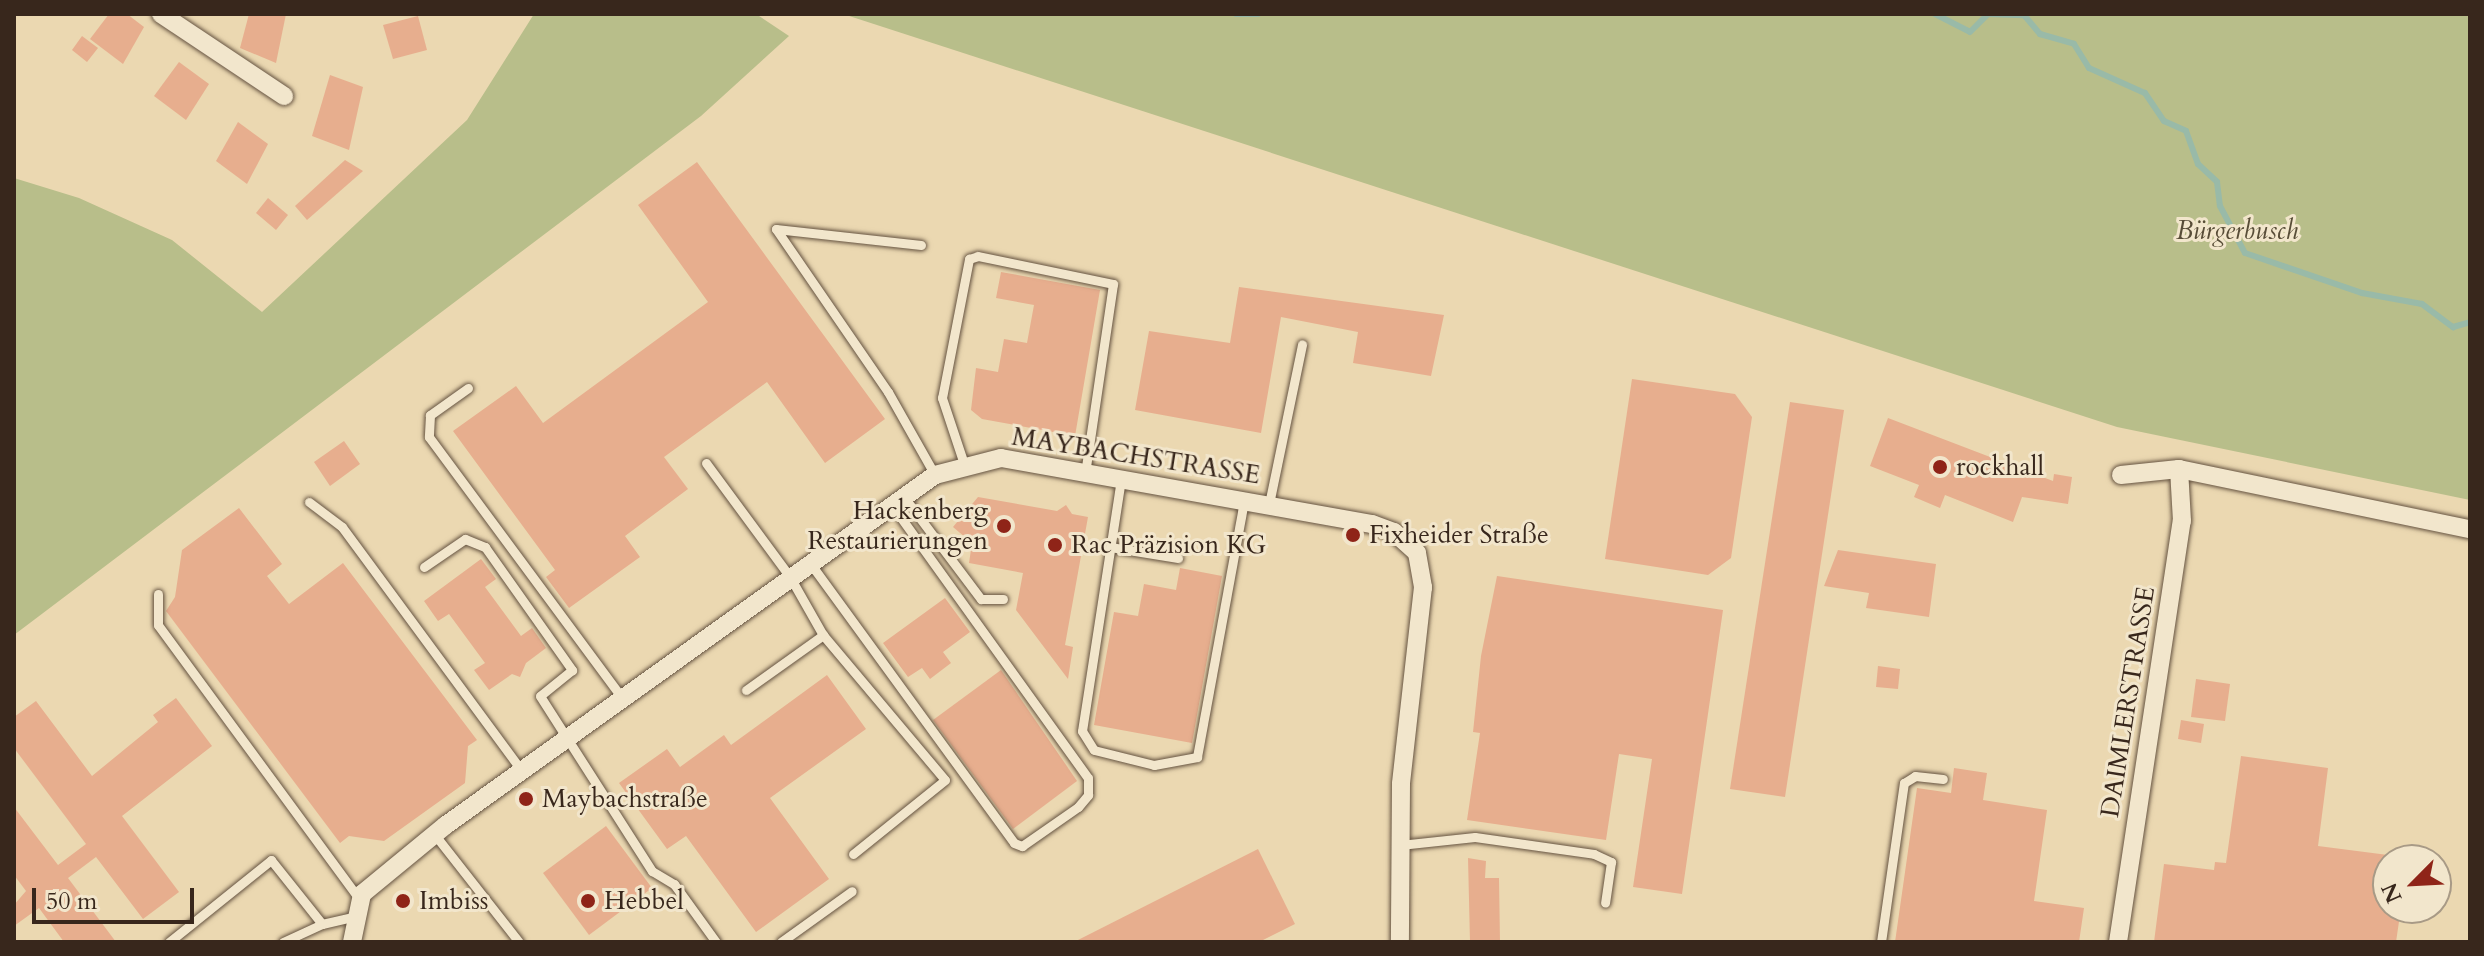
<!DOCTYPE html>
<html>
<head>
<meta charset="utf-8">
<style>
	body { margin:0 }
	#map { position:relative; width:2484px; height:956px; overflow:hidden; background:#ebd8b1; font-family:Cardo,serif }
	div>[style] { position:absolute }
	.green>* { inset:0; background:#b8be8a }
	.stream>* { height:6px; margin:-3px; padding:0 3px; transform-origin:3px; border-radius:3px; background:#99baa8 }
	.building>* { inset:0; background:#e7ae8e }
	.roads { filter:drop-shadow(0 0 2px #655341) drop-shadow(0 0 2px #655341) }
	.service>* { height:9px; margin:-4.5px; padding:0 4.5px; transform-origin:4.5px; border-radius:4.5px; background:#f2e6cc }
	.minor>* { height:18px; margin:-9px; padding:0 9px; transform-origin:9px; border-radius:9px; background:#f2e6cc }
	.dots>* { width:22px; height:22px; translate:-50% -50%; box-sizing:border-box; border:4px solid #f2e6cc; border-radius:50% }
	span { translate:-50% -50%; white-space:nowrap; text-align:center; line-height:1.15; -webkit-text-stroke:6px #f2e6cc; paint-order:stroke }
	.park-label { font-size:26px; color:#584d38; font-style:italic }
	.street-label { font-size:26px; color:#38271c }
	.poi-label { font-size:26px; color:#38271c }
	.left { translate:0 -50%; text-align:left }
	.right { translate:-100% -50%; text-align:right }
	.frame { position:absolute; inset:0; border:16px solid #38271c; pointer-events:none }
	.north { position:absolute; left:2372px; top:844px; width:80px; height:80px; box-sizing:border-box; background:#f2e6cc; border:2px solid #a89a86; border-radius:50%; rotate:246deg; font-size:22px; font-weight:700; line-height:32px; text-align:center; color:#38271c }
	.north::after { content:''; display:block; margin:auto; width:28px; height:36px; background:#8f2418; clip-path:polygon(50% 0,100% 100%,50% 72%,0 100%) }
	.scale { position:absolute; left:32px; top:888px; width:162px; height:36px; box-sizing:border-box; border:4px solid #38271c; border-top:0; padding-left:10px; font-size:24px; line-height:28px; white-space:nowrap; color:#38271c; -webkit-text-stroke:6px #f2e6cc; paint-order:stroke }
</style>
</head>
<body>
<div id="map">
	<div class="green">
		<div style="clip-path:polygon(534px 14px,756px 14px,789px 36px,701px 116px,14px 635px,14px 178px,79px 198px,172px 240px,262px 312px,467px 120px)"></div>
		<div style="clip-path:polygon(843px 14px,2470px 14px,2470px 500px,2117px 427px)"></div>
	</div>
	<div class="stream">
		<div style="left:1236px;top:14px;width:22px"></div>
		<div style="left:1935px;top:14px;width:39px;rotate:27deg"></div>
		<div style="left:1970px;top:32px;width:25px;rotate:-45deg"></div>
		<div style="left:1988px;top:14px;width:36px;rotate:2deg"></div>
		<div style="left:2024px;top:15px;width:25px;rotate:50deg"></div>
		<div style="left:2040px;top:34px;width:35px;rotate:16deg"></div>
		<div style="left:2074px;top:44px;width:28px;rotate:58deg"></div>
		<div style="left:2089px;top:68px;width:61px;rotate:24.1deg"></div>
		<div style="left:2145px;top:93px;width:34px;rotate:56deg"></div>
		<div style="left:2164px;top:121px;width:24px;rotate:24deg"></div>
		<div style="left:2186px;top:131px;width:35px;rotate:70deg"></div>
		<div style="left:2198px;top:164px;width:26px;rotate:43deg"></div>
		<div style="left:2217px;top:182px;width:24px;rotate:83deg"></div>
		<div style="left:2220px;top:206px;width:53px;rotate:62deg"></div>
		<div style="left:2245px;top:253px;width:124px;rotate:18.9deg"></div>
		<div style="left:2362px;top:293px;width:61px;rotate:10.4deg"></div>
		<div style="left:2422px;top:304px;width:39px;rotate:37deg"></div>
		<div style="left:2453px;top:327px;width:18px;rotate:-16deg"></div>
	</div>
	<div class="building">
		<div style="clip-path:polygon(109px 14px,127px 14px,144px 27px,123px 64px,90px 39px)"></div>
		<div style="clip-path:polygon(249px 14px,286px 14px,276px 63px,240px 48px)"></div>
		<div style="clip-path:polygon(418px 16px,427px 50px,393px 59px,383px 25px)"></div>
		<div style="clip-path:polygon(82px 36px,98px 48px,87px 62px,72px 50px)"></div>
		<div style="clip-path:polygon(179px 62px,209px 84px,186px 120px,154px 96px)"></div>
		<div style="clip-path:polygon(330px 75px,363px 87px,349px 150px,312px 136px)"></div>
		<div style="clip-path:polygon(238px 122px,268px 144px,247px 184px,216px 161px)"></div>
		<div style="clip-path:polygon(345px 160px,363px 171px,307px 220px,295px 206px)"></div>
		<div style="clip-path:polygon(697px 162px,885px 419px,825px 463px,767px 382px,664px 457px,688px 489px,625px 536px,640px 557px,569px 608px,546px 577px,555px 570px,453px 431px,516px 386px,543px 423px,708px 302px,638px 205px)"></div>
		<div style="clip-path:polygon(268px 198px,288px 215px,276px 230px,256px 213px)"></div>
		<div style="clip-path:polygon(1001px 272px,1100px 290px,1075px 436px,982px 419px,971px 410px,976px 368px,998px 372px,1004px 339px,1027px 343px,1034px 305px,996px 298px)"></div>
		<div style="clip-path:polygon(1239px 287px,1444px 315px,1431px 376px,1353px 363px,1358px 332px,1281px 317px,1261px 433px,1135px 410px,1149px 331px,1230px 343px)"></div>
		<div style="clip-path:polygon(1632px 379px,1735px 394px,1752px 417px,1731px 558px,1708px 575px,1605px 559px)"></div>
		<div style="clip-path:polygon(1790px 402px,1844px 410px,1785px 797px,1730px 789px)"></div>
		<div style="clip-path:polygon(1888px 418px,2053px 481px,2054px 474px,2072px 477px,2068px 504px,2022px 497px,2013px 522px,1945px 495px,1940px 508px,1914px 497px,1919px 485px,1870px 466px)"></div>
		<div style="clip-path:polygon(344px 441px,360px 464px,330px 486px,314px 462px)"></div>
		<div style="clip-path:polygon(978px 497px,1057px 511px,1066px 505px,1072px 514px,1088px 517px,1065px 645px,1073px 647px,1068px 679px,1016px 610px,1023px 573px,969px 563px,972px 543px,953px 527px)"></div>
		<div style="clip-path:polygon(239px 508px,282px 564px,267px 576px,289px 604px,343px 563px,477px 740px,468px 746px,465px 783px,384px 841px,349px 836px,340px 843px,166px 611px,175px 597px,182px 550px)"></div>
		<div style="clip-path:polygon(1838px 550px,1936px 564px,1929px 617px,1866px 608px,1869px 593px,1824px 586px)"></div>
		<div style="clip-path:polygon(481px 559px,496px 579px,485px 587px,521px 636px,532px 628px,546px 648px,526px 663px,520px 677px,512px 674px,489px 690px,474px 670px,485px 663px,449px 614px,438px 621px,424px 601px)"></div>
		<div style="clip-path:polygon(1180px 568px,1222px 576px,1192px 743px,1094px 725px,1114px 612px,1138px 616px,1144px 584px,1176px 590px)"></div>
		<div style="clip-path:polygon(1497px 576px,1723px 610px,1682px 894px,1633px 887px,1652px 759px,1619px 754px,1606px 840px,1467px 820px,1480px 733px,1473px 732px,1481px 656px)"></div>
		<div style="clip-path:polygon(945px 598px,970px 632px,943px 652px,951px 663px,930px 679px,922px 668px,908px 677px,883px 643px)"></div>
		<div style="clip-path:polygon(1878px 666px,1900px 669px,1898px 689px,1876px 687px)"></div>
		<div style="clip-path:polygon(1001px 670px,1077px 781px,1013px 829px,933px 720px)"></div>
		<div style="clip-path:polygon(827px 675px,866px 729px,770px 798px,829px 879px,756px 932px,686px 836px,667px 849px,619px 783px,667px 749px,680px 767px,724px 735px,731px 745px)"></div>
		<div style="clip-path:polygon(2196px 679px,2230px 684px,2225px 721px,2191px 717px)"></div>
		<div style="clip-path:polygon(176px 698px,212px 746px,122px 816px,179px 892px,143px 919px,96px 857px,68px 878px,116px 942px,64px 942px,39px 908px,14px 926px,14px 905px,26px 891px,14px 875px,14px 807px,58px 865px,86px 844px,14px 748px,14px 717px,36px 701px,92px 776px,158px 722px,153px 715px)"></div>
		<div style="clip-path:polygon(2181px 720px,2204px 724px,2201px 743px,2178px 739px)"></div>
		<div style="clip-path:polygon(2241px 756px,2328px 768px,2318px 846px,2388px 855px,2388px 908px,2401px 908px,2396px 942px,2154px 942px,2164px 864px,2214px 870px,2215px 862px,2226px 863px)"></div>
		<div style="clip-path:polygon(1954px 768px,1987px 773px,1983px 800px,2047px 810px,2034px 901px,2084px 908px,2079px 942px,1895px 942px,1917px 788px,1951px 793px)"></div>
		<div style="clip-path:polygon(606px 826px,652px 888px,589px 935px,543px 873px)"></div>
		<div style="clip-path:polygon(1258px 849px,1295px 924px,1259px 942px,1074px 942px)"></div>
		<div style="clip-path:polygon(1468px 858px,1486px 861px,1485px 878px,1499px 878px,1500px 942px,1470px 942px)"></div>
	</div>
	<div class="roads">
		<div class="service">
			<div style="left:921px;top:245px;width:146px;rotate:-173.7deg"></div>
			<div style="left:776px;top:229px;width:198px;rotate:55.5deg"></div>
			<div style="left:888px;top:392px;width:95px;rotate:60.5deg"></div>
			<div style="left:468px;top:388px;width:47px;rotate:144.6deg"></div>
			<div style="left:430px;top:415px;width:22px;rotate:93deg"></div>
			<div style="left:429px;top:437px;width:325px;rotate:53.5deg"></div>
			<div style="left:706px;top:463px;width:142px;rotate:53.6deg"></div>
			<div style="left:790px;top:577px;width:67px;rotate:60.4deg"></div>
			<div style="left:823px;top:635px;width:189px;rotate:49.9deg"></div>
			<div style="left:945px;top:780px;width:118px;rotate:141.2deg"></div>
			<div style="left:964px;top:464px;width:70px;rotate:-108.4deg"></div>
			<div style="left:942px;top:398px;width:142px;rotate:-79deg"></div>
			<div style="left:969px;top:259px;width:9px;rotate:-18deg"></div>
			<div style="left:978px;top:256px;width:138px;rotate:11.7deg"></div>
			<div style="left:1113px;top:284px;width:191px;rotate:98.4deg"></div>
			<div style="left:1121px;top:479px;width:255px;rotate:98.8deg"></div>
			<div style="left:1082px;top:731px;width:22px;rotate:58deg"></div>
			<div style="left:1094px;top:750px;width:62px;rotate:14deg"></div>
			<div style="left:1154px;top:765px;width:44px;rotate:-10.5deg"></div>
			<div style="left:1197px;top:757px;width:261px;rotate:-79.6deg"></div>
			<div style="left:904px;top:497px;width:128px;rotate:53deg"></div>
			<div style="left:981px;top:599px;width:22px"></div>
			<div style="left:309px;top:502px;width:41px;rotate:37.1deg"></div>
			<div style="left:342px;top:527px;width:303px;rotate:53.6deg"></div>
			<div style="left:1269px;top:504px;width:163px;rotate:-78.3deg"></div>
			<div style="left:1110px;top:547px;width:69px;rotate:9.2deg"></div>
			<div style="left:810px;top:563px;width:346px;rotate:53.9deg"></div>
			<div style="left:1014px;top:843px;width:9px;rotate:21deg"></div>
			<div style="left:1022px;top:846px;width:68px;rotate:-34.9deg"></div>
			<div style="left:1078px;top:807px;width:16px;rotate:-50deg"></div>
			<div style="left:1088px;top:795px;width:17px;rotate:-90deg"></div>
			<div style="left:1088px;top:778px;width:336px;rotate:-125.7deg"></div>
			<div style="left:424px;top:567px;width:50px;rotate:-34.3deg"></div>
			<div style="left:465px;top:539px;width:22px;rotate:22deg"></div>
			<div style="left:485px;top:547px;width:151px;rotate:54.7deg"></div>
			<div style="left:572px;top:670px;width:41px;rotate:140.9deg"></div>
			<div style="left:540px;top:696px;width:208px;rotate:57.4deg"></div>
			<div style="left:652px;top:871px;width:26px;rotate:31deg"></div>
			<div style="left:674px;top:884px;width:72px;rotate:54.1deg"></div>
			<div style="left:158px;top:594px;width:31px;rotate:90deg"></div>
			<div style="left:158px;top:625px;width:341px;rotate:53.7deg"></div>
			<div style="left:746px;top:690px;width:95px;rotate:-35.5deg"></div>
			<div style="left:435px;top:835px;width:136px;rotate:51.9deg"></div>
			<div style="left:1400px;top:845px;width:75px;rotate:-6.1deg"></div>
			<div style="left:1475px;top:837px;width:120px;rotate:8.1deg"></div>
			<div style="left:1594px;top:854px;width:19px;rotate:25deg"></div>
			<div style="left:1611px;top:862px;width:41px;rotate:98.3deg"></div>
			<div style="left:169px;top:942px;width:131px;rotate:-38.8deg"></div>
			<div style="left:271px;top:860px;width:82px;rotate:51.4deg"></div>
			<div style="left:322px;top:924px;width:35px;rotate:-13deg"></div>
			<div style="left:283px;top:942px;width:43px;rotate:-24.8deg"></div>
			<div style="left:781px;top:942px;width:87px;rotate:-35.7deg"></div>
			<div style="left:1881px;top:942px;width:161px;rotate:-81.8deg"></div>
			<div style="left:1904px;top:783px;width:13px;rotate:-32deg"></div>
			<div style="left:1915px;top:776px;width:28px;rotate:6deg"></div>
		</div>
		<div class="minor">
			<div style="left:161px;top:14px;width:148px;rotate:33.7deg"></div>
			<div style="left:2121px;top:475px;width:58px;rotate:-5.9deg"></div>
			<div style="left:2179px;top:469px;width:297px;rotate:11.7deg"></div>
			<div style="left:352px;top:942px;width:49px;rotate:-78.2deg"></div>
			<div style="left:362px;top:894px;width:109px;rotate:-39.4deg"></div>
			<div style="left:446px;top:825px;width:601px;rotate:-35.59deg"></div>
			<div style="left:935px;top:475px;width:68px;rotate:-14.4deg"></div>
			<div style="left:1001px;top:458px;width:377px;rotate:10.1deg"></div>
			<div style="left:1372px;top:524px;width:23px;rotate:20deg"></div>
			<div style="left:1394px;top:532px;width:31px;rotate:42deg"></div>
			<div style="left:1417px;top:553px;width:35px;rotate:80deg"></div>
			<div style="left:1423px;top:587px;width:198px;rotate:96.4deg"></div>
			<div style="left:1401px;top:784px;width:158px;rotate:90.4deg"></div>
			<div style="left:2118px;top:942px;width:426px;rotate:-81.4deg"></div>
			<div style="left:2182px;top:521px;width:52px;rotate:-93.3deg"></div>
		</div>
	</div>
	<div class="dots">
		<div style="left:1940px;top:467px;background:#8f2418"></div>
		<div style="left:1004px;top:526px;background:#8f2418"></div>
		<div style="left:1353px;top:535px;background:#8f2418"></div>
		<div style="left:1055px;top:545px;background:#8f2418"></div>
		<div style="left:526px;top:799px;background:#8f2418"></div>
		<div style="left:403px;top:901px;background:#8f2418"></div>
		<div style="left:588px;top:901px;background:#8f2418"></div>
	</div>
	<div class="park-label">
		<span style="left:2237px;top:231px">Bürgerbusch</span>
	</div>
	<div class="street-label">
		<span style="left:1136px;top:456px;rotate:9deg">MAYBACHSTRASSE</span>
		<span style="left:2128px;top:702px;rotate:-81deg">DAIMLERSTRASSE</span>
	</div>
	<div class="poi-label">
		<span class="left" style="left:1956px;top:467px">rockhall</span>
		<span class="right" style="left:988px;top:526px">Hackenberg<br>Restaurierungen</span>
		<span class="left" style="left:1369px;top:535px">Fixheider Straße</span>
		<span class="left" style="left:1071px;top:545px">Rac Präzision KG</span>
		<span class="left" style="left:542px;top:799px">Maybachstraße</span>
		<span class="left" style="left:419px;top:901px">Imbiss</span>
		<span class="left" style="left:604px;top:901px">Hebbel</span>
	</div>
	<div class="frame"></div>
	<div class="north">N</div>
	<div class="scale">50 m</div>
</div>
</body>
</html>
